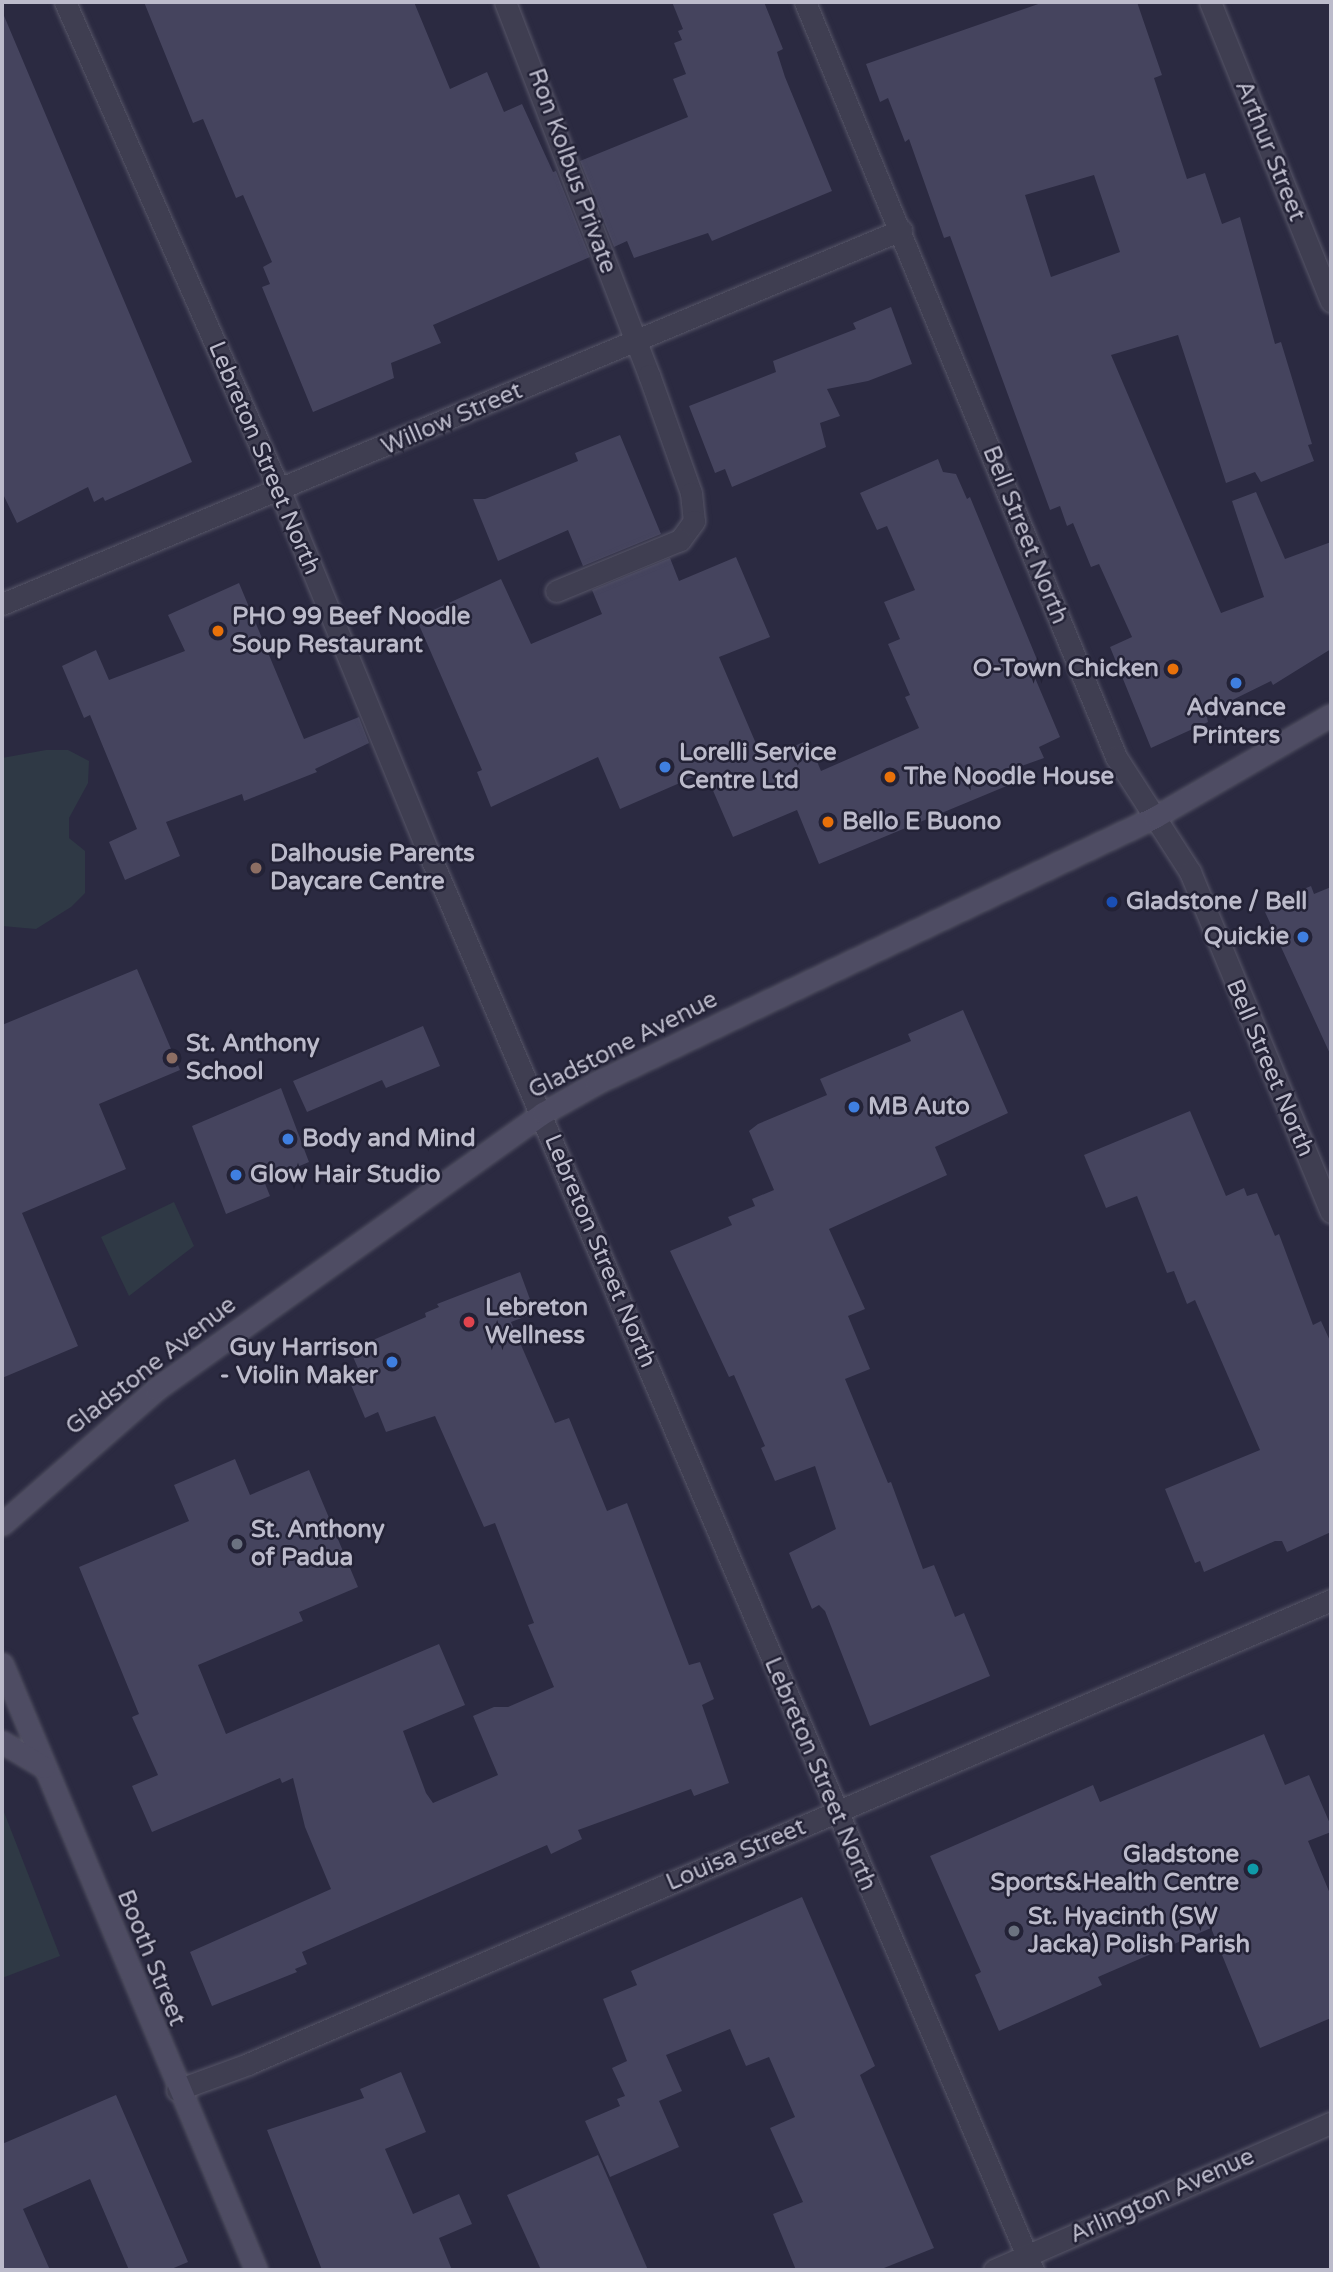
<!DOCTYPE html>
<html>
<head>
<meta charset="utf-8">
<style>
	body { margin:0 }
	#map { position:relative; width:1333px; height:2272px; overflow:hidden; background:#2b2a41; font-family:"Varela Round",sans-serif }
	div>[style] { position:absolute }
	.green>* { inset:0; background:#2f3945 }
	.building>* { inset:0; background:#45445e }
	.roads { filter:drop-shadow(0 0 2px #575668) drop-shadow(0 0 2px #575668) }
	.lane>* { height:21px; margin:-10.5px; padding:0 10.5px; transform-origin:10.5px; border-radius:10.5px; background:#3f3e51 }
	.street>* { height:21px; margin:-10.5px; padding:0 10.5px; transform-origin:10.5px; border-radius:10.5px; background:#3f3e51 }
	.secondary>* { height:21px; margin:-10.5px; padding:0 10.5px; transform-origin:10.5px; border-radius:10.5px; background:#4e4c63 }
	.dots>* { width:19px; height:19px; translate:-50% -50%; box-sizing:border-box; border:4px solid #232236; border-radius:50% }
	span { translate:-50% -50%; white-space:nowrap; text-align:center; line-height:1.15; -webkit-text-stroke:5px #232236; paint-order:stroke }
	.street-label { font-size:24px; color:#bcbbcb }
	.poi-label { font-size:24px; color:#bcbbcb; font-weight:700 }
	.left { translate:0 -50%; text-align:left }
	.right { translate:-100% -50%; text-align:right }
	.frame { position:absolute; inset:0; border:4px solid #bcbbcb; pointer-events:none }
</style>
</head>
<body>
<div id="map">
	<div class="green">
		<div style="clip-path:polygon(46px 750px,68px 750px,89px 761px,88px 783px,69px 818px,69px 838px,85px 851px,85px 893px,71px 907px,36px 929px,2px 926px,2px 758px)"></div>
		<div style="clip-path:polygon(174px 1202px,194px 1246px,129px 1296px,101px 1237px)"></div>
		<div style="clip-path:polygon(2px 1807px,60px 1956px,2px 1978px)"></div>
	</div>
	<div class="building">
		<div style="clip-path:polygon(144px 2px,414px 2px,450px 89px,487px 72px,504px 112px,522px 104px,553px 172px,556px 171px,590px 257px,433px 325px,441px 343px,391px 363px,394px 378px,313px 412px,262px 287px,270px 284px,263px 267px,272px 262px,243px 195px,236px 198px,203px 119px,193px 123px)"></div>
		<div style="clip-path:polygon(672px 2px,764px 2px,783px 49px,777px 52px,785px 77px,832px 191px,712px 241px,708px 233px,634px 258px,627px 241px,614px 247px,580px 161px,688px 117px,673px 79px,686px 74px,674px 43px,682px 40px,678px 31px,683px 29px)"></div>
		<div style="clip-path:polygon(evenodd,1044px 2px,1137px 2px,1162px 75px,1154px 78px,1187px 179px,1205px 173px,1222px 224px,1240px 217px,1275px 344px,1281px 342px,1312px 444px,1308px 445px,1314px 461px,1261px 482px,1255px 472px,1226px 483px,1178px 335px,1111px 355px,1221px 613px,1264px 597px,1232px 501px,1256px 492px,1285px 559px,1331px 542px,1331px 649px,1273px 685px,1271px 681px,1206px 713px,1208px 722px,1151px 748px,1110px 647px,1132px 637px,1099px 564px,1091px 567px,1073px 523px,1067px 526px,1060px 506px,1050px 510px,950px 236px,944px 238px,909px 139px,905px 142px,888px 98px,880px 102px,866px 64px,1044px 2px,1094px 175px,1120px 252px,1051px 277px,1025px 195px,1094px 175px)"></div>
		<div style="clip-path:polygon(2px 11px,192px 462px,105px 501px,103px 497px,94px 502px,88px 487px,17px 523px,2px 492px)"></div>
		<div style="clip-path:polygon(891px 307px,912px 364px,868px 381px,827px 389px,840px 416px,820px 423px,826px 447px,732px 487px,725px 469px,715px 473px,689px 406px,776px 372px,773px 361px,856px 329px,853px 323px)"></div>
		<div style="clip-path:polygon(620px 435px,661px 534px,583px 566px,568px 530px,498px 561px,473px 499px,485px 499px,578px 461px,575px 453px)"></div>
		<div style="clip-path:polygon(938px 459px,943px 472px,956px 474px,967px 499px,970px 497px,1038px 662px,1030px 666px,1060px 737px,1039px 747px,1044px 758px,1016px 768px,1021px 780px,819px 864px,797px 810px,733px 837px,705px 772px,620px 809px,598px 757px,491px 807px,477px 772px,482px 770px,416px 618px,501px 579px,531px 644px,602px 614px,592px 590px,670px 558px,679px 581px,736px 557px,770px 637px,719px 657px,763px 760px,808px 740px,821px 771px,919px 728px,905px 697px,910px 695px,888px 644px,900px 639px,884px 602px,915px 590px,887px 526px,877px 530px,860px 493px)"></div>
		<div style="clip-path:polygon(239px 583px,304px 739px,359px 717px,369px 743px,315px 769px,317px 772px,244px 801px,242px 794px,166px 822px,180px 856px,125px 880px,109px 842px,137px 829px,90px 715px,84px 718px,62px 666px,96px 650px,109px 680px,185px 651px,168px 615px)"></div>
		<div style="clip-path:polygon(1311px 886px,1314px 894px,1331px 887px,1331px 1056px,1265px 912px,1273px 909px,1270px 903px)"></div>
		<div style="clip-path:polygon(137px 969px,180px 1070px,99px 1104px,126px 1169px,22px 1213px,78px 1346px,2px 1378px,2px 1025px)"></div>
		<div style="clip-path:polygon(963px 1010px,1008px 1113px,935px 1147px,947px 1175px,829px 1229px,865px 1309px,848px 1316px,870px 1369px,845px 1379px,888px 1483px,891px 1482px,923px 1569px,934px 1565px,955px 1617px,964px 1613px,990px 1676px,870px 1726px,825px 1611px,819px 1605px,812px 1609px,789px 1553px,836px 1529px,815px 1466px,775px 1481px,761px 1448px,765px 1446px,734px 1375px,729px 1377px,670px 1251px,732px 1225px,728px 1217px,755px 1206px,752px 1199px,774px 1190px,749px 1131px,758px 1124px,827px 1095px,820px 1079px,911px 1041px,908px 1034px)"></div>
		<div style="clip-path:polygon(423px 1026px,440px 1066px,386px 1088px,382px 1080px,307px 1112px,293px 1081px)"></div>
		<div style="clip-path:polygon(281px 1088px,309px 1162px,264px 1181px,270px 1196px,226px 1214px,192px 1126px)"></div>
		<div style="clip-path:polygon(1190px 1111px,1226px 1196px,1244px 1188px,1247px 1196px,1257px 1193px,1275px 1236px,1279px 1234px,1313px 1325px,1321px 1321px,1331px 1343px,1331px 1532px,1287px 1552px,1282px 1541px,1275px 1541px,1204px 1572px,1200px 1561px,1195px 1563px,1165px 1489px,1260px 1450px,1195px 1300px,1187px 1304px,1174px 1271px,1167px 1273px,1137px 1196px,1106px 1208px,1084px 1155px)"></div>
		<div style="clip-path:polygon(520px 1272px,535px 1313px,511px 1322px,555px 1423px,569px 1418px,607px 1511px,627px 1503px,689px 1665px,700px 1662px,714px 1699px,702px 1705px,729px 1783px,694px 1796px,691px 1789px,578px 1830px,582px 1839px,551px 1854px,547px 1845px,302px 1952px,307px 1964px,295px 1969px,297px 1972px,212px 2006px,190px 1952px,331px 1889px,305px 1827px,293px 1778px,282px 1783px,280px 1778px,152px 1832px,132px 1786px,158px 1775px,132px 1717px,139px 1714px,79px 1567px,189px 1521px,174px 1485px,235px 1459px,250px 1495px,309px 1470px,358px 1587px,299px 1612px,303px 1621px,198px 1665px,226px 1734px,439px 1644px,465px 1705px,403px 1731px,426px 1793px,433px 1803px,498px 1775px,473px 1716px,494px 1707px,508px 1707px,554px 1687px,528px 1625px,534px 1623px,495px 1523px,484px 1527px,435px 1416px,386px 1432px,378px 1412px,365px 1418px,349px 1380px,361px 1375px,350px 1350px,426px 1317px,425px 1313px,439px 1307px,437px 1304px)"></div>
		<div style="clip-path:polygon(1264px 1734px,1285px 1785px,1309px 1775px,1331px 1826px,1331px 1832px,1308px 1841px,1331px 1896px,1331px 2018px,1260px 2048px,1211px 1928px,1098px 1977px,1102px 1985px,999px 2031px,975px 1975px,981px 1972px,930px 1856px,1093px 1785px,1100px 1802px)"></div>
		<div style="clip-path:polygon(802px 1897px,875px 2066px,860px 2075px,934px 2248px,879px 2270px,796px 2270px,773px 2214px,803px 2202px,770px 2128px,795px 2117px,769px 2057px,746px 2066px,730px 2029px,666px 2055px,682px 2091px,659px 2101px,679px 2147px,610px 2177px,585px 2121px,620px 2106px,617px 2099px,625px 2096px,612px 2068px,627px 2061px,603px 1999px,637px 1985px,631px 1971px)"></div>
		<div style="clip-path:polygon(401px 2072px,426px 2132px,385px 2149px,413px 2214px,459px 2194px,472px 2224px,439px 2238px,452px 2270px,322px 2270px,267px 2130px,364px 2098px,360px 2089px)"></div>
		<div style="clip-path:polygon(116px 2095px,188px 2262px,169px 2270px,129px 2270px,90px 2179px,23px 2209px,50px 2270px,2px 2270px,2px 2144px)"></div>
		<div style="clip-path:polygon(598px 2155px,648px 2270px,541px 2270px,507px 2195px)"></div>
	</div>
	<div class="roads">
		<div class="lane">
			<div style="left:505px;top:2px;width:400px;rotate:68.9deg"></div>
			<div style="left:649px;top:375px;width:125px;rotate:70.4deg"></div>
			<div style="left:691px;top:493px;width:28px;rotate:84deg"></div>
			<div style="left:694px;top:521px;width:24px;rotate:126deg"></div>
			<div style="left:680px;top:540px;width:134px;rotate:157.6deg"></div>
		</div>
		<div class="street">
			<div style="left:65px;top:2px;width:534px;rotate:66.27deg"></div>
			<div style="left:280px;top:491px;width:389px;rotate:67.7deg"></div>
			<div style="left:428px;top:851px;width:1543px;rotate:66.91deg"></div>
			<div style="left:805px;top:2px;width:817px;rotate:67.61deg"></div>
			<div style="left:1116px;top:757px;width:137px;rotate:57.2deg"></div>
			<div style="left:1190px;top:872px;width:368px;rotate:67.5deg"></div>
			<div style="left:1210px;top:2px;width:323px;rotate:68deg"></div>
			<div style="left:2px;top:604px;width:974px;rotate:-22.59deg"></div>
			<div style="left:177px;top:2090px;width:76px;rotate:-20.1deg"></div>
			<div style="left:248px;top:2064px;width:1178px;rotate:-23.19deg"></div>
			<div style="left:994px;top:2270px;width:368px;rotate:-23.6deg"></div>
		</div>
		<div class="secondary">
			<div style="left:2px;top:1524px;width:205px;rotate:-41.2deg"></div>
			<div style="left:156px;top:1389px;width:475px;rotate:-35.5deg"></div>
			<div style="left:543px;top:1113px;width:61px;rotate:-29.5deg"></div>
			<div style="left:596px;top:1083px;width:619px;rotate:-25.45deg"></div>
			<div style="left:1155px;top:817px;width:203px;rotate:-30.1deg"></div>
			<div style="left:2px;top:1664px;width:657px;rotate:67.26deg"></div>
			<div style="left:2px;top:1742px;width:49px;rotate:30.8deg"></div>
		</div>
	</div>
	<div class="dots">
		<div style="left:218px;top:631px;background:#e8710a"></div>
		<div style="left:1173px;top:669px;background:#e8710a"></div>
		<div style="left:1236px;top:683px;background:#3f7fe0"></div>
		<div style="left:665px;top:767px;background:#3f7fe0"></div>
		<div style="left:890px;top:777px;background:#e8710a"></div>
		<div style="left:828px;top:822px;background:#e8710a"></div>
		<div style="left:256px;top:868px;background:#8d6e63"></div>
		<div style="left:1112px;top:902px;background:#1a4fb4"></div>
		<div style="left:1303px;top:937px;background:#3f7fe0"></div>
		<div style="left:172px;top:1058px;background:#8d6e63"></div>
		<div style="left:854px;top:1107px;background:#3f7fe0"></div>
		<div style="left:288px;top:1139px;background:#3f7fe0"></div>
		<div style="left:236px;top:1175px;background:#3f7fe0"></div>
		<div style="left:469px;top:1322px;background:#e0444e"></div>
		<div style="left:392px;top:1362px;background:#3f7fe0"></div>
		<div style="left:237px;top:1544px;background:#6b7280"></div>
		<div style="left:1253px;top:1869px;background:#0f9aa8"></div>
		<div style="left:1014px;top:1931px;background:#6b7280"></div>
	</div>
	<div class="street-label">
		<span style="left:1270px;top:151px;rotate:68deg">Arthur Street</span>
		<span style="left:572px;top:171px;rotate:70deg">Ron Kolbus Private</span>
		<span style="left:452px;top:419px;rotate:-23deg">Willow Street</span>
		<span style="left:264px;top:458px;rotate:67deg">Lebreton Street North</span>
		<span style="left:1025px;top:535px;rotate:68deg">Bell Street North</span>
		<span style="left:623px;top:1045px;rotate:-27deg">Gladstone Avenue</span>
		<span style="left:1270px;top:1068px;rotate:67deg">Bell Street North</span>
		<span style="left:600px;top:1251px;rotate:67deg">Lebreton Street North</span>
		<span style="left:151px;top:1366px;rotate:-38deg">Gladstone Avenue</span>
		<span style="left:820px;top:1774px;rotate:67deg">Lebreton Street North</span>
		<span style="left:736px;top:1855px;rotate:-23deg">Louisa Street</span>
		<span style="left:151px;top:1958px;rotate:68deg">Booth Street</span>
		<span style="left:1162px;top:2196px;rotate:-24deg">Arlington Avenue</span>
	</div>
	<div class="poi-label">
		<span class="left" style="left:232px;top:631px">PHO 99 Beef Noodle<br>Soup Restaurant</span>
		<span class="right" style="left:1159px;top:669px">O-Town Chicken</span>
		<span style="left:1236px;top:722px">Advance<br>Printers</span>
		<span class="left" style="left:679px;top:767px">Lorelli Service<br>Centre Ltd</span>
		<span class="left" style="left:904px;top:777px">The Noodle House</span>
		<span class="left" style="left:842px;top:822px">Bello E Buono</span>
		<span class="left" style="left:270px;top:868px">Dalhousie Parents<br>Daycare Centre</span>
		<span class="left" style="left:1126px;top:902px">Gladstone / Bell</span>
		<span class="right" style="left:1289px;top:937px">Quickie</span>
		<span class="left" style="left:186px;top:1058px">St. Anthony<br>School</span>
		<span class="left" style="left:868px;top:1107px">MB Auto</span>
		<span class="left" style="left:302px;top:1139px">Body and Mind</span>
		<span class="left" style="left:250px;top:1175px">Glow Hair Studio</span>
		<span class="left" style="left:485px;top:1322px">Lebreton<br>Wellness</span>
		<span class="right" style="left:378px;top:1362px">Guy Harrison<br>- Violin Maker</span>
		<span class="left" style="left:251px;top:1544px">St. Anthony<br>of Padua</span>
		<span class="right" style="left:1239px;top:1869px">Gladstone<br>Sports&amp;Health Centre</span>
		<span class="left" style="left:1028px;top:1931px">St. Hyacinth (SW<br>Jacka) Polish Parish</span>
	</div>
	<div class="frame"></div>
</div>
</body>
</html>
